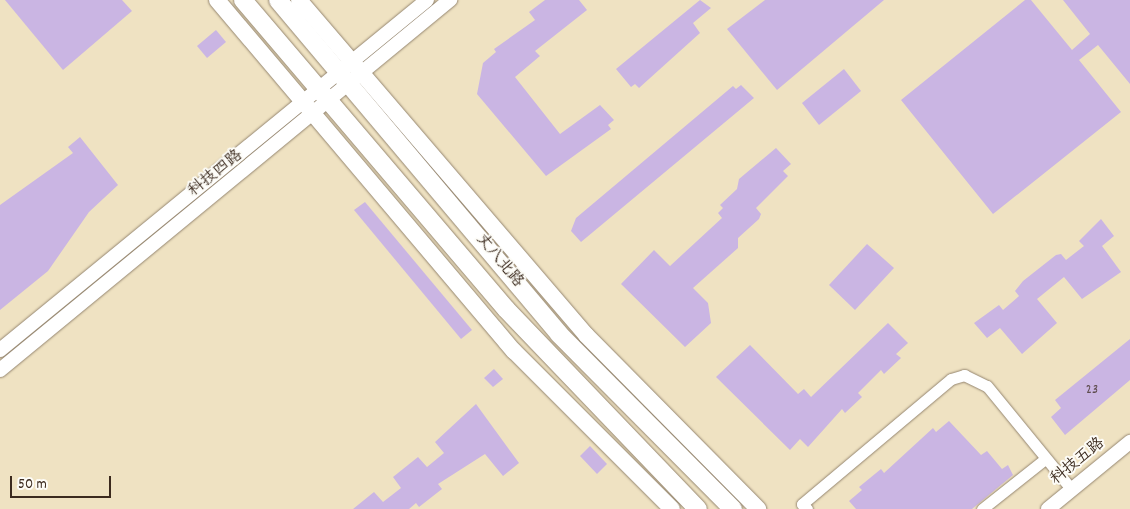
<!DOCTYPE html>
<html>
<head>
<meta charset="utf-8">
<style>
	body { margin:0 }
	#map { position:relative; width:1130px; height:509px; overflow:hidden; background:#efe2c2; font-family:Dekko,"LXGW WenKai TC",sans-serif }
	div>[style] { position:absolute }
	.building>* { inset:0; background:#cab5e3 }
	.roads { filter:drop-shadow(0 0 1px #958670) drop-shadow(0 0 1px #958670) }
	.minor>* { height:11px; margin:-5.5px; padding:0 5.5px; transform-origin:5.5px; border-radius:5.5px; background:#fff }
	.tertiary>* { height:14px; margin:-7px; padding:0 7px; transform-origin:7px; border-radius:7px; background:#fff }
	.secondary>* { height:16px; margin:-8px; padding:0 8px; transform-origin:8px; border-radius:8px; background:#fff }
	.primary>* { height:18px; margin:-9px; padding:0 9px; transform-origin:9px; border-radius:9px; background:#fff }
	span { translate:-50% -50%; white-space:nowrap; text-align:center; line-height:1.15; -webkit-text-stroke:4px #fdfcf7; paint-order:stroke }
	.number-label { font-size:14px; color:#5f4d4f }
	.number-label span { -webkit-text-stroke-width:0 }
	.street-label { font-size:16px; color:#3b2a1e }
	.scale { position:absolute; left:10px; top:476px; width:101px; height:22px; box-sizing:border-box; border:2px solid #3b2a1e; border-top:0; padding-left:6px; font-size:15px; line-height:18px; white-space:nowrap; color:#3b2a1e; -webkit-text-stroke:4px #fdfcf7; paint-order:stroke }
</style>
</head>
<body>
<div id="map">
	<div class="building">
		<div style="clip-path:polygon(5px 0,122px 0,132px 11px,63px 70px)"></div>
		<div style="clip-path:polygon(545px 0,579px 0,587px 10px,535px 51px,540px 56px,515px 77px,560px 134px,600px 105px,614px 120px,608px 125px,611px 129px,546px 176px,477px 94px,483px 63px,496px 52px,494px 49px,535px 20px,529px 12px)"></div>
		<div style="clip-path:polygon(700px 0,711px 8px,693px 23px,700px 33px,639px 88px,635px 84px,631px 87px,616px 69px)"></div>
		<div style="clip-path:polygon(765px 0,884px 0,777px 90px,727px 29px)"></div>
		<div style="clip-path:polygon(1025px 0,1031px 0,1072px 50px,1090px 34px,1063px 0,1130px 0,1130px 84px,1098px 45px,1079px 60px,1121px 112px,993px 214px,901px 100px)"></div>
		<div style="clip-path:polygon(216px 30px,226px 42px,207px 58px,197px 46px)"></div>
		<div style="clip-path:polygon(844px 69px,861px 91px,819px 125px,802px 103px)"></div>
		<div style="clip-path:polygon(741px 85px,754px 98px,581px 242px,571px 231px,576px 218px,733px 86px,736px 89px)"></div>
		<div style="clip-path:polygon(80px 137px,118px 185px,89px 212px,48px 271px,0 310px,0 205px,73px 153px,68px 147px)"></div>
		<div style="clip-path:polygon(776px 148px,791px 164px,783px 171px,788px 176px,756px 208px,761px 214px,759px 219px,738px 238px,738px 248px,693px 288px,708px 303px,711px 323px,685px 347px,621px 284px,654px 250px,670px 266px,722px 218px,718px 213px,723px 208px,720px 205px,737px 189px,739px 179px)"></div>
		<div style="clip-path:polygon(365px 202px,472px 330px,461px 339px,354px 210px)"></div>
		<div style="clip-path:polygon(1101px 219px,1114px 236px,1102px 246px,1121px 272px,1082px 299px,1064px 277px,1037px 299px,1057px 323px,1022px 354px,1000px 328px,987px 338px,974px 323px,999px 305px,1003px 310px,1019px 296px,1015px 291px,1023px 281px,1056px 255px,1061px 254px,1066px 260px,1084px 246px,1079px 241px)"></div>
		<div style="clip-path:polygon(867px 244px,894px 268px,855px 310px,829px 285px)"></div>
		<div style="clip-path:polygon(888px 323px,908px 343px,896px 354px,901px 358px,884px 374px,881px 370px,858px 393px,862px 397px,845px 413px,842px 409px,808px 447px,800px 439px,790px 450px,716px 377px,750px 345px,798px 394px,804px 389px,811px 397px)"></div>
		<div style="clip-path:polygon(1130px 339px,1130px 380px,1065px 435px,1051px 417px,1061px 408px,1055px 400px)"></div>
		<div style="clip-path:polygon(494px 369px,503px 379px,493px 387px,484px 378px)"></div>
		<div style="clip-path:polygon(476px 404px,519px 463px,503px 476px,485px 454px,438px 484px,442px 489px,419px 507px,416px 503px,409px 509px,353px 509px,374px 492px,383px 502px,401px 488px,393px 477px,418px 457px,427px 467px,444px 453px,435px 442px)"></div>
		<div style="clip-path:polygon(949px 421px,981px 455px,987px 451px,1002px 469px,1008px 465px,1013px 475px,972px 509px,856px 509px,849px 501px,862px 490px,859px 487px,881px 469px,884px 473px,933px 428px,936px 432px)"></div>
		<div style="clip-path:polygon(590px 446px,607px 464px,597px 474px,580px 456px)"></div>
	</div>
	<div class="roads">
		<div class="minor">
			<div style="left:807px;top:509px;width:7px;rotate:-135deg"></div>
			<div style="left:802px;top:504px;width:194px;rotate:-40deg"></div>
			<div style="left:951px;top:379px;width:14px;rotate:-17deg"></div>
			<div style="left:964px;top:375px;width:25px;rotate:26deg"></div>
			<div style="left:987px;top:386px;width:134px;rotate:50.7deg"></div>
			<div style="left:982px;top:509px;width:80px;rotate:-38.4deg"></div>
		</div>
		<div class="tertiary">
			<div style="left:0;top:350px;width:552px;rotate:-39.34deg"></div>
			<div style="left:0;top:370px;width:583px;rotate:-39.43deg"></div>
			<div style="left:1048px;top:509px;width:106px;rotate:-39.3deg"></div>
		</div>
		<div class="secondary">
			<div style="left:217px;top:0;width:460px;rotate:49.8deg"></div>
			<div style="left:514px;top:351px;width:223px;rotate:45deg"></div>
			<div style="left:299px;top:0;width:441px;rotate:49.4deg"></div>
			<div style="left:586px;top:335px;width:245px;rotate:45.3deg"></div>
		</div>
		<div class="primary">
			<div style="left:243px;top:0;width:406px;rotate:49.6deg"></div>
			<div style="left:506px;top:309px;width:277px;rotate:46.2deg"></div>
			<div style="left:278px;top:0;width:436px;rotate:49.9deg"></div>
			<div style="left:559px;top:334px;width:247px;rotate:45.2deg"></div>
		</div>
	</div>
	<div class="number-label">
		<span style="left:1092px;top:390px">23</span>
	</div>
	<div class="street-label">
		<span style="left:216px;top:174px;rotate:-39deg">科技四路</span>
		<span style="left:499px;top:261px;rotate:50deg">丈八北路</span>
		<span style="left:1078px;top:462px;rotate:-39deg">科技五路</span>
	</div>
	<div class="scale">50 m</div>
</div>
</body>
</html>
